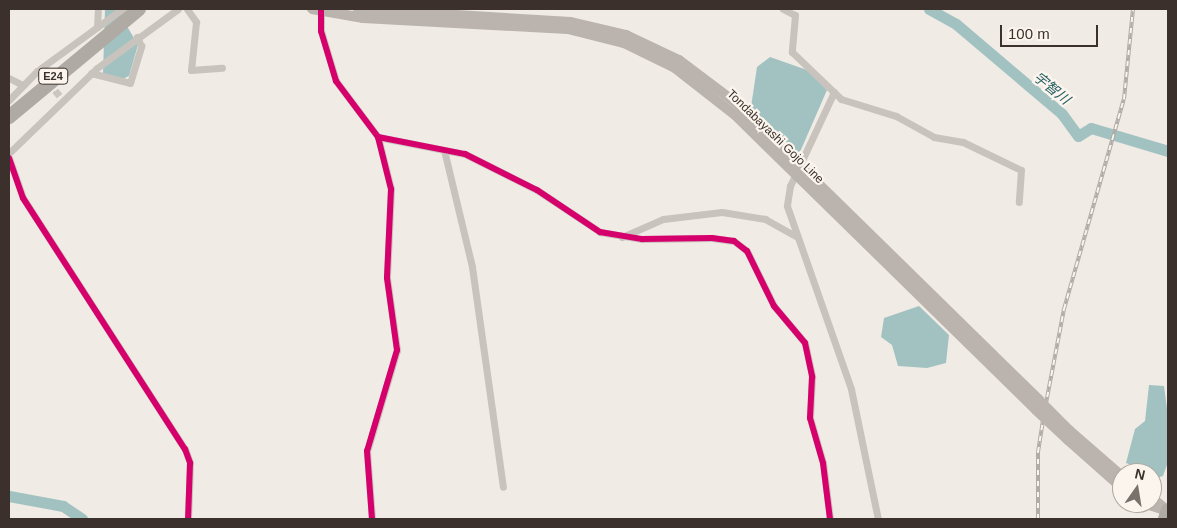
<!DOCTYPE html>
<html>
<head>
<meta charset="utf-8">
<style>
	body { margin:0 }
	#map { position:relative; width:1177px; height:528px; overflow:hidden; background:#f0ebe5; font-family:Helvetica,"Noto Sans JP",sans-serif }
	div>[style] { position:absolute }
	.water>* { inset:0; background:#a1c2c1 }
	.river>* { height:11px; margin:-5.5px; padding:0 5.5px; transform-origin:5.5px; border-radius:5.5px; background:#a1c2c1 }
	.street-tunnel>* { height:7px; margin-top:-3.5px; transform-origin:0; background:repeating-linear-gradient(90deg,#ccc6c0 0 7px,transparent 0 10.5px) }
	.street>* { height:7px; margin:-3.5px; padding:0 3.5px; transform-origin:3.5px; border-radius:3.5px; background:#c9c3be }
	.secondary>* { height:10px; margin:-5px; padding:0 5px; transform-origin:5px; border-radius:5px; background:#bab3ae }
	.highway>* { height:14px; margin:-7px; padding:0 7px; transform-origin:7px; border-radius:7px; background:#afaaa4 }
	.rail>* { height:4px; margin-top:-2px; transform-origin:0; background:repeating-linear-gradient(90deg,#fbf5ee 0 5.5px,#b1aca8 0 11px); box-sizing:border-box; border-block:1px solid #b1aca8 }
	.secondary-bridge>* { height:10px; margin:-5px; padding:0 5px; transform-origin:5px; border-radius:5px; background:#bab3ae }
	.cycleway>* { height:6px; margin:-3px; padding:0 3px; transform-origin:3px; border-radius:3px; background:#d6006c }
	span { translate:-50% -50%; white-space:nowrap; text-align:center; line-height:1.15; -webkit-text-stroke:4.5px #fbf5ee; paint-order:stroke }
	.shield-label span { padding:1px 4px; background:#fbf5ee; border:1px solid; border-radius:4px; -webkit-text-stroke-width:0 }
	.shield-label { font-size:11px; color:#3b302b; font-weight:700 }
	.street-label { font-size:12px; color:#3b302b }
	.water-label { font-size:14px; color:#1f5a5e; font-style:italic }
	.frame { position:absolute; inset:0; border:10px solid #3b302b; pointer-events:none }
	.north { position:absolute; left:1112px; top:463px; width:50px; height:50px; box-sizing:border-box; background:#fbf5ee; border:1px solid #aea6a0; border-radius:50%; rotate:13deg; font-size:14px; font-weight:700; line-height:20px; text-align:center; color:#3b302b }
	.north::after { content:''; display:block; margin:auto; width:18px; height:22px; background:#7a716c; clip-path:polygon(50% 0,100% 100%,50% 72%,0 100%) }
	.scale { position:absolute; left:1000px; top:25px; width:98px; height:22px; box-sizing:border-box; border:2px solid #3b302b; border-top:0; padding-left:6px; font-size:15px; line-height:18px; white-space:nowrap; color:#3b302b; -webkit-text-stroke:4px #fbf5ee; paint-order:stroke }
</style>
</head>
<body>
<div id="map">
	<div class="water">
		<div style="clip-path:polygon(105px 9px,117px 9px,138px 45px,129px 76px,123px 79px,103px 74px)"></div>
		<div style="clip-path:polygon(770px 57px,807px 70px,827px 90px,800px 152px,795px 152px,751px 107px,757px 67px)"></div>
		<div style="clip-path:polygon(919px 306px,949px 335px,946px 363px,927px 368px,898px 366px,892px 345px,881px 337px,884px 318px)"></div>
		<div style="clip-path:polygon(1149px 385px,1164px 386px,1168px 416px,1168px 462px,1163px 476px,1153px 479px,1152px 473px,1126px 463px,1135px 429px,1145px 421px)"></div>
	</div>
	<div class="river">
		<div style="left:929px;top:9px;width:31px;rotate:29deg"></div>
		<div style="left:956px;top:24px;width:139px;rotate:40.3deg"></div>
		<div style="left:1062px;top:114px;width:27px;rotate:54deg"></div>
		<div style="left:1078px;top:136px;width:15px;rotate:-32deg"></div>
		<div style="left:1091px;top:128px;width:80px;rotate:16.6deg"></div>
		<div style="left:9px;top:496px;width:55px;rotate:10.5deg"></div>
		<div style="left:63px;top:506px;width:23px;rotate:34deg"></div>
	</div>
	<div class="street-tunnel">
		<div style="left:42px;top:74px;width:28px;rotate:51deg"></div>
	</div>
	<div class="street">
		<div style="left:187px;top:9px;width:16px;rotate:55deg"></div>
		<div style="left:196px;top:22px;width:48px;rotate:95.9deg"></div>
		<div style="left:191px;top:70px;width:31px;rotate:-4deg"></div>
		<div style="left:321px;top:9px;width:22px;rotate:90deg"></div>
		<div style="left:321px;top:31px;width:52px;rotate:73.3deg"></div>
		<div style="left:336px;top:81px;width:70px;rotate:53.1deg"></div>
		<div style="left:378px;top:137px;width:54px;rotate:76deg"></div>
		<div style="left:391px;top:189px;width:89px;rotate:92.6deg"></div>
		<div style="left:387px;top:278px;width:73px;rotate:82.1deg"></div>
		<div style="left:397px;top:350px;width:105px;rotate:106.5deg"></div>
		<div style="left:367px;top:451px;width:68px;rotate:85.8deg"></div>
		<div style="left:783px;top:9px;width:13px;rotate:27deg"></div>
		<div style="left:795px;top:15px;width:37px;rotate:95deg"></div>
		<div style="left:792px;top:52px;width:68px;rotate:43.8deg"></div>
		<div style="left:841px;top:99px;width:58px;rotate:17.2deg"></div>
		<div style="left:896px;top:116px;width:43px;rotate:28.9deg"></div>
		<div style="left:934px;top:137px;width:29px;rotate:10deg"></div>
		<div style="left:963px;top:142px;width:64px;rotate:25.8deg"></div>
		<div style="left:1021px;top:170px;width:32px;rotate:94deg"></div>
		<div style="left:97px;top:27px;width:18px;rotate:-87deg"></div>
		<div style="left:91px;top:73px;width:40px;rotate:14.4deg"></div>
		<div style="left:130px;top:83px;width:39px;rotate:-73deg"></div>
		<div style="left:141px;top:46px;width:10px;rotate:-114deg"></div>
		<div style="left:9px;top:78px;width:16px;rotate:27deg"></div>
		<div style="left:834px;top:92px;width:104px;rotate:115.1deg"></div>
		<div style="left:790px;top:186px;width:20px;rotate:99deg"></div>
		<div style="left:787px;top:206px;width:194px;rotate:70.7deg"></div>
		<div style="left:851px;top:389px;width:133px;rotate:78.3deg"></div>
		<div style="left:9px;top:100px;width:40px;rotate:-46deg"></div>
		<div style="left:37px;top:71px;width:105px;rotate:-36.1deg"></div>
		<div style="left:378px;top:137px;width:89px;rotate:11.1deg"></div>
		<div style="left:465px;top:154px;width:80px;rotate:26.6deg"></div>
		<div style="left:537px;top:190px;width:76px;rotate:33.7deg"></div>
		<div style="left:600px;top:232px;width:43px;rotate:9.5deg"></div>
		<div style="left:642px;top:239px;width:70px;rotate:-0.8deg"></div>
		<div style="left:712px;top:238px;width:22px;rotate:8deg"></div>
		<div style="left:734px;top:241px;width:16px;rotate:38deg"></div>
		<div style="left:747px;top:251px;width:61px;rotate:63.9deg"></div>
		<div style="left:774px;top:306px;width:48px;rotate:50deg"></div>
		<div style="left:805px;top:343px;width:35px;rotate:78deg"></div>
		<div style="left:812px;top:377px;width:41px;rotate:92.8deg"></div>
		<div style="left:810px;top:418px;width:47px;rotate:73.9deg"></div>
		<div style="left:823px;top:463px;width:56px;rotate:82.9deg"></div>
		<div style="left:444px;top:150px;width:120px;rotate:76.5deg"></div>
		<div style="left:472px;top:267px;width:222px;rotate:82deg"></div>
		<div style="left:9px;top:153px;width:122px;rotate:-44deg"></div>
		<div style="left:97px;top:68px;width:100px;rotate:-36.1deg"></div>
		<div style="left:9px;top:158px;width:42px;rotate:70.7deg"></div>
		<div style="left:23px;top:198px;width:299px;rotate:57.2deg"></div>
		<div style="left:185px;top:449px;width:15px;rotate:70deg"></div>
		<div style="left:190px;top:463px;width:56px;rotate:92deg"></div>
		<div style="left:622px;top:237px;width:45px;rotate:-23.7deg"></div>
		<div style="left:663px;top:219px;width:59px;rotate:-6.8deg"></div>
		<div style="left:722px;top:212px;width:44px;rotate:9.2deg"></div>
		<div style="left:765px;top:219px;width:37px;rotate:29deg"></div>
	</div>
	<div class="secondary">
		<div style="left:358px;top:9px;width:213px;rotate:3.5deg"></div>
		<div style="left:571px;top:22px;width:57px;rotate:13.3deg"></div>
		<div style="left:626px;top:35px;width:59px;rotate:25.3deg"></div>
		<div style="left:679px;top:60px;width:71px;rotate:37deg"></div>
		<div style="left:736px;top:103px;width:424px;rotate:44.4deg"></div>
		<div style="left:363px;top:18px;width:205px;rotate:3.1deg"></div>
		<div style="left:568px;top:29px;width:58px;rotate:14deg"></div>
		<div style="left:624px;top:43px;width:57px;rotate:26.1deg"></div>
		<div style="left:675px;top:68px;width:76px;rotate:38.1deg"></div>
		<div style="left:735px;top:115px;width:421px;rotate:44.4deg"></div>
		<div style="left:1069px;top:430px;width:70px;rotate:41deg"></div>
		<div style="left:1068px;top:440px;width:72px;rotate:41.6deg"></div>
		<div style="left:1152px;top:498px;width:19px;rotate:39deg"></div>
		<div style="left:1143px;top:503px;width:26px;rotate:18deg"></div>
	</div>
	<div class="highway">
		<div style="left:9px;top:117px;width:169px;rotate:-39.7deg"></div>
		<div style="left:1165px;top:519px;width:9px;rotate:-72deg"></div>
	</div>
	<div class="rail">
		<div style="left:1038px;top:519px;width:67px;rotate:-90deg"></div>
		<div style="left:1038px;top:452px;width:33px;rotate:-81deg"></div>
		<div style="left:1043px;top:419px;width:112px;rotate:-79.2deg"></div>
		<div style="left:1064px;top:309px;width:218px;rotate:-74.1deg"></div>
		<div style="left:1124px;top:99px;width:90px;rotate:-84.3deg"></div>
	</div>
	<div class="secondary-bridge">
		<div style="left:312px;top:9px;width:52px;rotate:10deg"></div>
		<div style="left:1039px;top:400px;width:42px;rotate:45deg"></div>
		<div style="left:1036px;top:410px;width:44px;rotate:43.2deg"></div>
	</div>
	<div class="cycleway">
		<div style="left:321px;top:9px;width:22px;rotate:90deg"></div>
		<div style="left:321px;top:31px;width:52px;rotate:73.3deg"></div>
		<div style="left:336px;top:81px;width:70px;rotate:53.1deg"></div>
		<div style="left:378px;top:137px;width:54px;rotate:76deg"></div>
		<div style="left:391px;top:189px;width:89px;rotate:92.6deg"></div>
		<div style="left:387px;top:278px;width:73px;rotate:82.1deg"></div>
		<div style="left:397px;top:350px;width:105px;rotate:106.5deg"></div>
		<div style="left:367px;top:451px;width:68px;rotate:85.8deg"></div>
		<div style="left:378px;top:137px;width:89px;rotate:11.1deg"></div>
		<div style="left:465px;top:154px;width:80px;rotate:26.6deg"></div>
		<div style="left:537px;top:190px;width:76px;rotate:33.7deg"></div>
		<div style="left:600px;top:232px;width:43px;rotate:9.5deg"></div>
		<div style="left:642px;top:239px;width:70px;rotate:-0.8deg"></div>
		<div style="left:712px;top:238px;width:22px;rotate:8deg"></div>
		<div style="left:734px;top:241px;width:16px;rotate:38deg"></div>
		<div style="left:747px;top:251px;width:61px;rotate:63.9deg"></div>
		<div style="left:774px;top:306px;width:48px;rotate:50deg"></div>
		<div style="left:805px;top:343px;width:35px;rotate:78deg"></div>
		<div style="left:812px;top:377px;width:41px;rotate:92.8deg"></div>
		<div style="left:810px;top:418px;width:47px;rotate:73.9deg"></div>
		<div style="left:823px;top:463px;width:56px;rotate:82.9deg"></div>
		<div style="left:9px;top:158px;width:42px;rotate:70.7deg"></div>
		<div style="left:23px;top:198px;width:299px;rotate:57.2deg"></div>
		<div style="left:185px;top:449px;width:15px;rotate:70deg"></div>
		<div style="left:190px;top:463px;width:56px;rotate:92deg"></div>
	</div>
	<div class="shield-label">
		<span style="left:53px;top:76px">E24</span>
	</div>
	<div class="street-label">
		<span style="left:775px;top:137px;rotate:44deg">Tondabayashi Gojo Line</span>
	</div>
	<div class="water-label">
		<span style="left:1052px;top:88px;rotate:39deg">宇智川</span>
	</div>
	<div class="frame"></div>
	<div class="north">N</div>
	<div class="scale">100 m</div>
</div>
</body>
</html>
